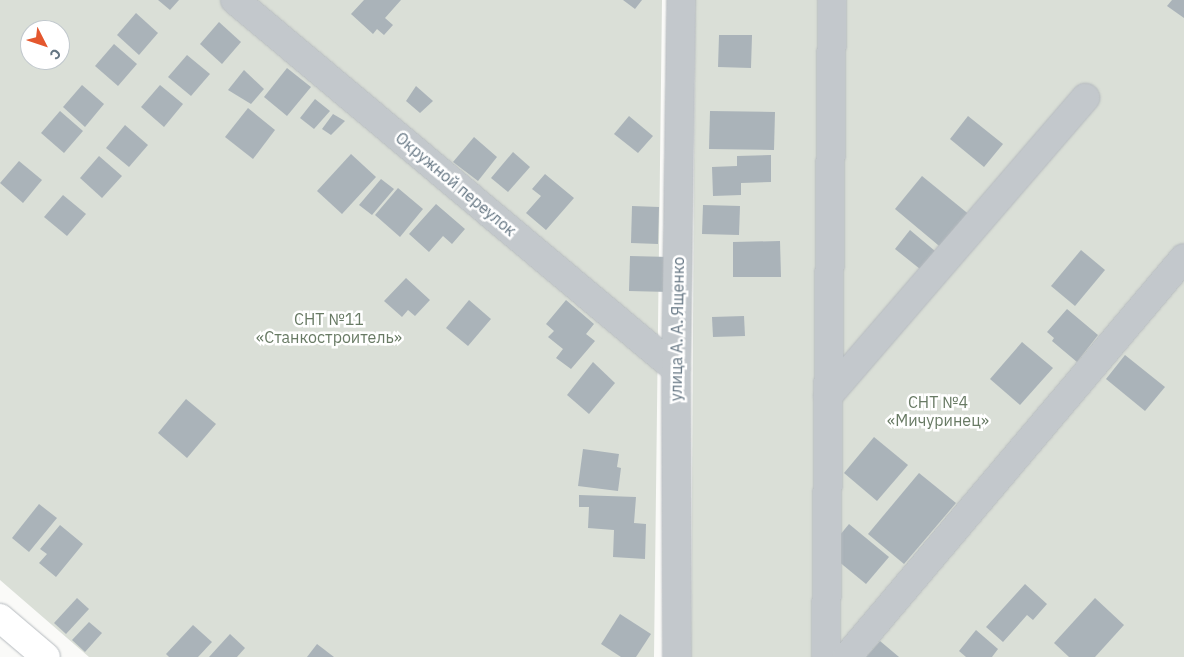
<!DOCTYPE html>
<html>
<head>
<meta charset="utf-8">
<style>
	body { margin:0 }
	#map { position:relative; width:1184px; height:657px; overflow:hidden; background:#fafaf8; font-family:"IBM Plex Sans",sans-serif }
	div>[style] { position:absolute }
	.green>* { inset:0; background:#dadfd7 }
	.building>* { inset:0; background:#aab3b9 }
	.roads { filter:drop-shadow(0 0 1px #b5babe) drop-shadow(0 0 1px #b5babe) }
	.minor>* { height:28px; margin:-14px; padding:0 14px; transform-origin:14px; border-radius:14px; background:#c3c8cc }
	.major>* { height:28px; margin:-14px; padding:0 14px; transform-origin:14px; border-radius:14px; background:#fff }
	span { translate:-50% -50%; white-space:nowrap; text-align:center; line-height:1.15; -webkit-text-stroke:5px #fff; paint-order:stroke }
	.street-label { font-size:16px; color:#657683 }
	.park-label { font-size:16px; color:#687a64 }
	.north { position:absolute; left:20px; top:20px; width:50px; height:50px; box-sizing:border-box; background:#fff; border:1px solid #c1c8cd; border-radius:50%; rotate:131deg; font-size:14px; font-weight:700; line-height:20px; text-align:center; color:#657683 }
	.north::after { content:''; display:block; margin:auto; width:18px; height:22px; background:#e4572e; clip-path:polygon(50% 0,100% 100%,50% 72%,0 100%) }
</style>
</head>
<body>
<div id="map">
	<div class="green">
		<div style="clip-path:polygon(evenodd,0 0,662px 0,654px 657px,89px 657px,0 580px,0 0,30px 30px,60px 30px,60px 60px,30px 60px,30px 30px)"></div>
		<div style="clip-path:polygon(695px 0,1184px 0,1184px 657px,691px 657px)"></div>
	</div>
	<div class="building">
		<div style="clip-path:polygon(158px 0,179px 0,170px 10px)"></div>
		<div style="clip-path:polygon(364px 0,401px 0,385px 18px,393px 25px,384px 35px,377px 29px,373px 34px,351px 14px)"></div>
		<div style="clip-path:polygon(623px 0,642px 0,635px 9px)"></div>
		<div style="clip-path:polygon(1172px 0,1184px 0,1184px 18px,1167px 6px)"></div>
		<div style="clip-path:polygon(136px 13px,158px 33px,139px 55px,117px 35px)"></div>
		<div style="clip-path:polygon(219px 22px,241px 42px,222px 64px,200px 44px)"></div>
		<div style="clip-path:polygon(719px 35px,752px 35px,751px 68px,718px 67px)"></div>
		<div style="clip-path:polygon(114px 44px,137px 64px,118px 86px,95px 66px)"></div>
		<div style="clip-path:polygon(187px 55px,210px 74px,191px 96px,168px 77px)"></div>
		<div style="clip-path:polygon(287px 68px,311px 87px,287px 116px,264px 97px)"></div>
		<div style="clip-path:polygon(244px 70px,264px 89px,251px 104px,228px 90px)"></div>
		<div style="clip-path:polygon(82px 85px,104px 104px,85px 127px,63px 107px)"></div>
		<div style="clip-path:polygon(160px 85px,183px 104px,164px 127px,141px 107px)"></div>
		<div style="clip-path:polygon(416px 86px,433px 101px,420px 113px,406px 101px)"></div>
		<div style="clip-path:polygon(315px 99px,330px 111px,314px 129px,300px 118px)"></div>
		<div style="clip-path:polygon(248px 108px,275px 130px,253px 159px,225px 137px)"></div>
		<div style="clip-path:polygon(60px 111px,83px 131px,64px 153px,41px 133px)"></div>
		<div style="clip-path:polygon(710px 111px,775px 112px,774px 150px,709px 149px)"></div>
		<div style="clip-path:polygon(333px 114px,345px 121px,331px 135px,322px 129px)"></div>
		<div style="clip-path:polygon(629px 116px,653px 136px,638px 153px,614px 134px)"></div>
		<div style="clip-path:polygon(968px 116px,1003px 144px,984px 167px,950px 139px)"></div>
		<div style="clip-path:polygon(125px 125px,148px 145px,129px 167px,106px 148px)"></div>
		<div style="clip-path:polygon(474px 137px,497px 157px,478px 181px,453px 162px)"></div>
		<div style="clip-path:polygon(513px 152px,530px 167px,508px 192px,491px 178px)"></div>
		<div style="clip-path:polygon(351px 154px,376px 177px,342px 214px,317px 191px)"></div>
		<div style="clip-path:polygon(771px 155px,771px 182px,741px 183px,741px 195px,713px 196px,712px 167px,737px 166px,737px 156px)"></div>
		<div style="clip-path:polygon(99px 156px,122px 176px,102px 198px,80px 178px)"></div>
		<div style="clip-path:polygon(19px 161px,42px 180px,23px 203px,0 183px)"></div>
		<div style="clip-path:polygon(545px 174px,574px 198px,546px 230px,526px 213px,541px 196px,532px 189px)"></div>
		<div style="clip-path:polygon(922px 176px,971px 216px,944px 250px,895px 209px)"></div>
		<div style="clip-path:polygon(381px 179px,394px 189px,372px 215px,359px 205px)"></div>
		<div style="clip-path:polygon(398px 188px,423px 209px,400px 237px,375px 215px)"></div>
		<div style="clip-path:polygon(63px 195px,86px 214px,67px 236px,44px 217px)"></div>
		<div style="clip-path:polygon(436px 204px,465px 229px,452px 244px,443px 236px,429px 252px,409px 234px)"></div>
		<div style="clip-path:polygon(703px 205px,740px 206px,739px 235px,702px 234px)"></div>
		<div style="clip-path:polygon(632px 206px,659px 207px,658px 244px,631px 243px)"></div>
		<div style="clip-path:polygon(910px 230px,935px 251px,920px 269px,895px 249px)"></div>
		<div style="clip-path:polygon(780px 241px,781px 277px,733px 277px,733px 242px)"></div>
		<div style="clip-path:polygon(1081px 250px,1105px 270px,1075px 306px,1051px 286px)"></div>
		<div style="clip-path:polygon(630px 256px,670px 257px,669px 292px,629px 291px)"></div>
		<div style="clip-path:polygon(406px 278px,430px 300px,415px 316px,408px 310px,402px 317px,384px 301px)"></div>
		<div style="clip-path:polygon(469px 300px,491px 319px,468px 346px,446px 328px)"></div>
		<div style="clip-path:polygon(566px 300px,594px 324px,586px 334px,595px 341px,571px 369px,556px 358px,563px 349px,548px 337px,554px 331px,546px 324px)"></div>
		<div style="clip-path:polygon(1067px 309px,1098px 335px,1077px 362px,1052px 341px,1054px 338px,1047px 332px)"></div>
		<div style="clip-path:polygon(744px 316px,745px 336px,713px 337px,712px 317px)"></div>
		<div style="clip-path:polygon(1022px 342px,1053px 368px,1020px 405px,990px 379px)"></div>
		<div style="clip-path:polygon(1125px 355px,1165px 387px,1145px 411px,1106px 379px)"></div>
		<div style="clip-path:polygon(593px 362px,615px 383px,589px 414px,567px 395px)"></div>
		<div style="clip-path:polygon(186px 399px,216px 424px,187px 458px,158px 433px)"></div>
		<div style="clip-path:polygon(874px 437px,908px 465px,877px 501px,844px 473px)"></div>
		<div style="clip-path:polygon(583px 449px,619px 454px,617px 467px,621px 468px,618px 491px,578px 486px)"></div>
		<div style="clip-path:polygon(919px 473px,956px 503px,904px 564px,868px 534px)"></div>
		<div style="clip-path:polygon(579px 495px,636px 497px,634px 523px,646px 524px,645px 559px,613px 557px,614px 530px,588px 528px,589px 507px,579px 507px)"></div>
		<div style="clip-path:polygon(39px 504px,57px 518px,29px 552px,12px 538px)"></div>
		<div style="clip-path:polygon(849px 524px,889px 557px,866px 584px,832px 556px,835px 541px)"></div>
		<div style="clip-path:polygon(60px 525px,83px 544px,56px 577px,39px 563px,47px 554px,40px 549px)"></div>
		<div style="clip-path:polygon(1025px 584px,1047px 604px,1033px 620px,1027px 615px,1003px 642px,986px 627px)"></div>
		<div style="clip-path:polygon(77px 598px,89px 609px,66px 634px,54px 623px)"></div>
		<div style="clip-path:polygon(1095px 598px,1124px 625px,1095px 657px,1069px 657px,1054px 643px)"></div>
		<div style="clip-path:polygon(620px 614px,651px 634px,636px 657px,621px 657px,601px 644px)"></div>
		<div style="clip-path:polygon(89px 622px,102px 633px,85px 652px,72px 640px)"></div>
		<div style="clip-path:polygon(193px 625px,212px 642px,198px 657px,169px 657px,166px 654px)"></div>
		<div style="clip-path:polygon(976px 630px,998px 649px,992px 657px,966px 657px,959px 651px)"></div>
		<div style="clip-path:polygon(230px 634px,245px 648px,237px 657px,209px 657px)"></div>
		<div style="clip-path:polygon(880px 641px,899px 657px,866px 657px)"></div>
		<div style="clip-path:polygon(317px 644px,334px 657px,307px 657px)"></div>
	</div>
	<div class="roads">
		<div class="minor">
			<div style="left:235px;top:0;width:575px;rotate:39.92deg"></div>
			<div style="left:828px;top:396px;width:394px;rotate:-49.2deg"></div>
			<div style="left:677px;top:657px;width:288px;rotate:-90.2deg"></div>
			<div style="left:676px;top:369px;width:369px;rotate:-89.2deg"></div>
			<div style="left:826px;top:657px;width:657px;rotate:-89.48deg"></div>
			<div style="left:847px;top:657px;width:522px;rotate:-49.82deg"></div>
		</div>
		<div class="major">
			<div style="left:0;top:618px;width:60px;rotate:40.3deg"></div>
		</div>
	</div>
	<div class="street-label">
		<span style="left:456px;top:184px;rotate:40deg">Окружной переулок</span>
		<span style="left:677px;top:329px;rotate:-89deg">улица А. А. Ященко</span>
	</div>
	<div class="park-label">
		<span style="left:329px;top:328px">СНТ №11<br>«Станкостроитель»</span>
		<span style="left:938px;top:411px">СНТ №4<br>«Мичуринец»</span>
	</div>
	<div class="north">С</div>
</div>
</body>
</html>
